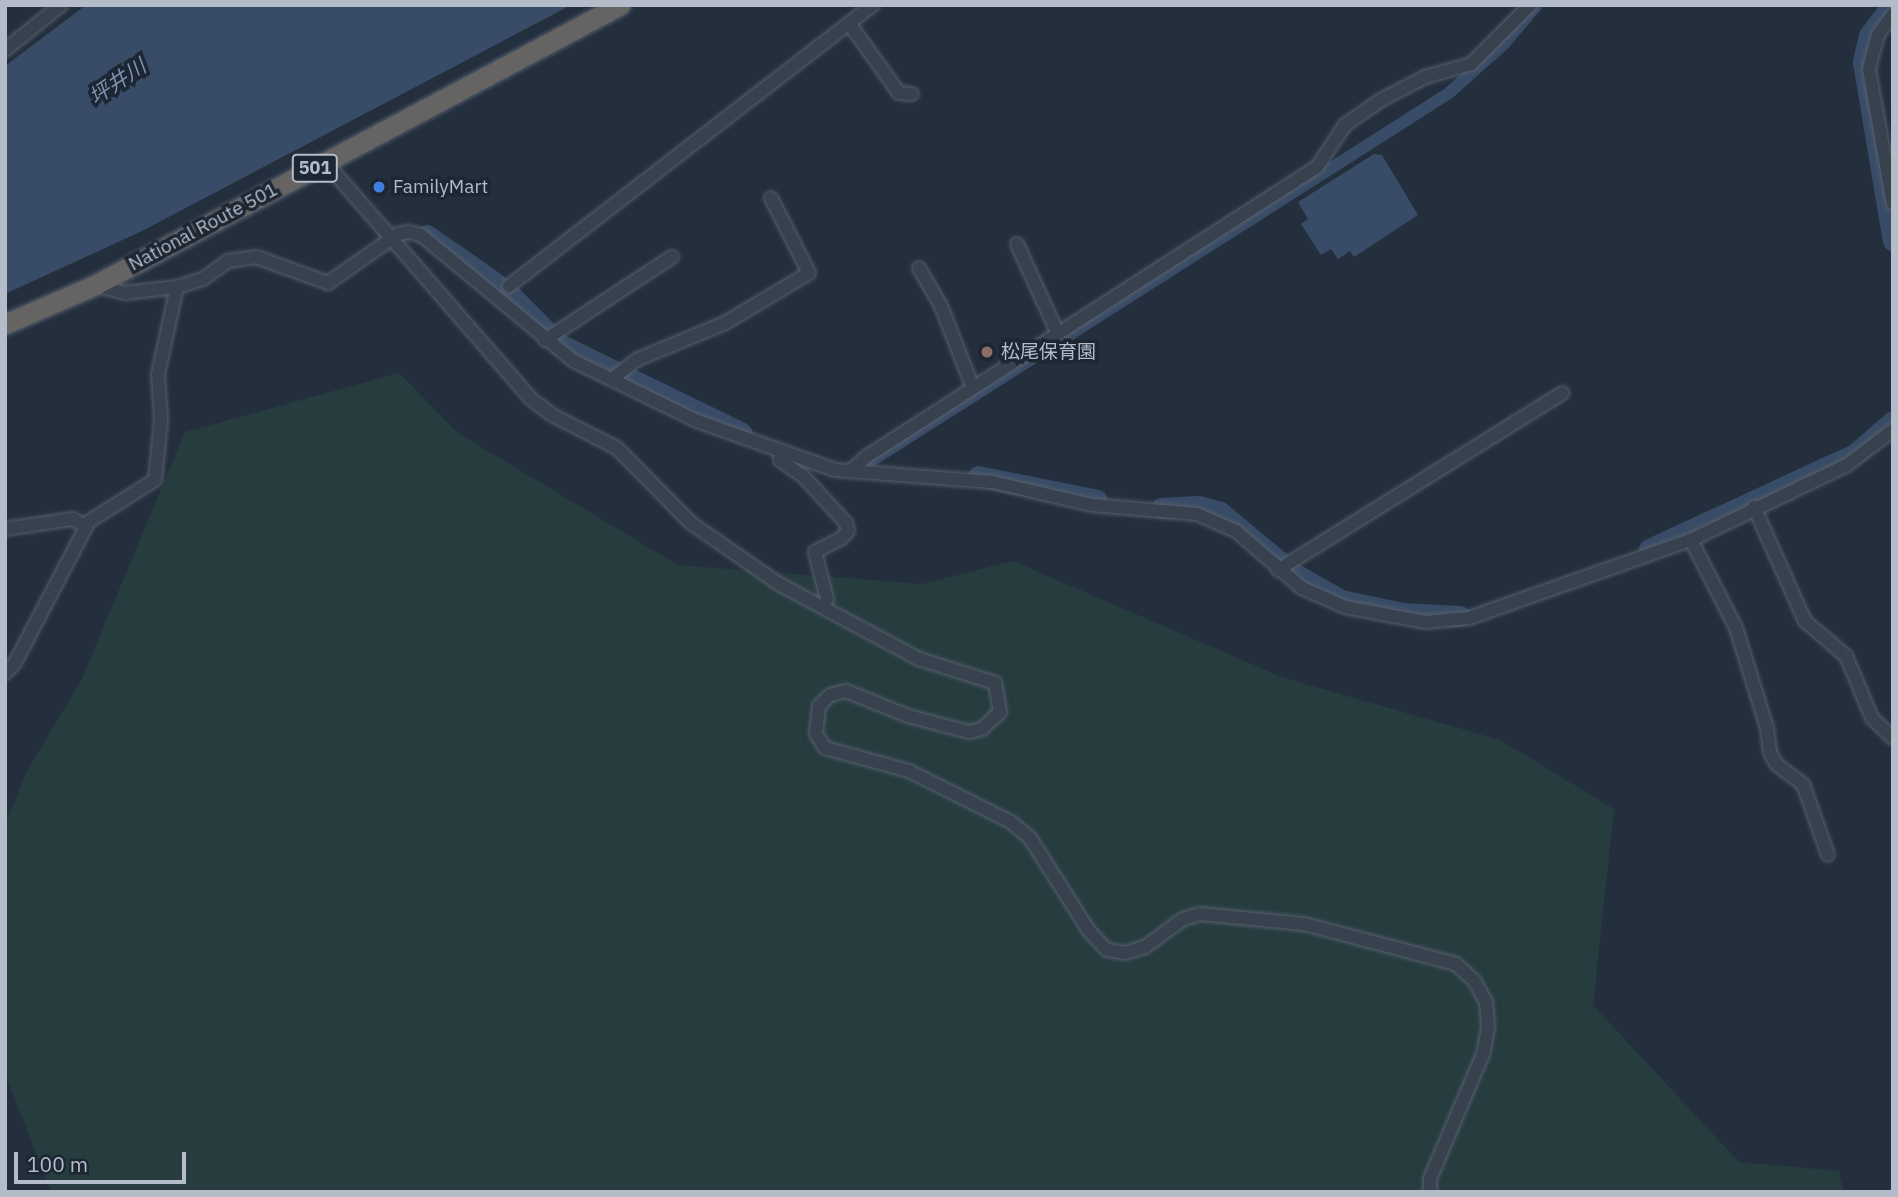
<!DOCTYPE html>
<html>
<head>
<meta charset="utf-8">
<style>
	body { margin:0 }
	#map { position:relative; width:1898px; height:1197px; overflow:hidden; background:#242f3e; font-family:"IBM Plex Sans","Noto Sans JP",sans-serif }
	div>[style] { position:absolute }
	.green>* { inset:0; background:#263c3f }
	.water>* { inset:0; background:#394c67 }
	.canal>* { height:12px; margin:-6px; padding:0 6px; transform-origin:6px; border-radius:6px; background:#394c67 }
	.river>* { height:21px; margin:-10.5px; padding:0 10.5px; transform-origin:10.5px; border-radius:10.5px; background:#394c67 }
	.roads { filter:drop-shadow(0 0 2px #565f6c) drop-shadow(0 0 2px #565f6c) }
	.minor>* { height:12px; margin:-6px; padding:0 6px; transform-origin:6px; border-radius:6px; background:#38414e }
	.trunk>* { height:19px; margin:-9.5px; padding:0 9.5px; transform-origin:9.5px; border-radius:9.5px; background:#656462 }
	.dots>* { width:19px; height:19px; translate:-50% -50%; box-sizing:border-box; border:4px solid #1d2633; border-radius:50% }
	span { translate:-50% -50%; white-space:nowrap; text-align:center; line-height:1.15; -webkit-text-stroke:7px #1d2633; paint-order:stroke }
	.shield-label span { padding:2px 5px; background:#1d2633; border:2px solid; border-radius:5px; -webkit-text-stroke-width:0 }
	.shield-label { font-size:18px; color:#b4bcc9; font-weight:700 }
	.poi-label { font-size:19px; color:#b4bcc9 }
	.left { translate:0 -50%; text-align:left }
	.street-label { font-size:19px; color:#b4bcc9 }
	.water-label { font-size:21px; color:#7c92b1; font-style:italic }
	.frame { position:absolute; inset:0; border:7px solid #b4bcc9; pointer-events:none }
	.scale { position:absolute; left:14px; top:1152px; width:172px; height:32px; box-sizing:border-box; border:4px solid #b4bcc9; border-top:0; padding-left:9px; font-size:21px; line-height:24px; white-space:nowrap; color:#b4bcc9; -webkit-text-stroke:5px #1d2633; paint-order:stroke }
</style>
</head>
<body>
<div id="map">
	<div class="green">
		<div style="clip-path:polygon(399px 373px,459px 434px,678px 565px,922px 584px,1013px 561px,1281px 677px,1500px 740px,1614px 809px,1593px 1005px,1739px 1162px,1839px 1171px,1844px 1192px,51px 1192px,5px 1073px,5px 826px,26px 773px,81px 681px,185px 432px)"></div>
	</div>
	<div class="water">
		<div style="clip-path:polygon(86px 5px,571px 5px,142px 231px,5px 294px,5px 66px)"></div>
		<div style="clip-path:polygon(1374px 154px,1382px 155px,1418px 215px,1354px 257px,1350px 251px,1338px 259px,1331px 249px,1321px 255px,1301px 224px,1308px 219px,1298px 202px)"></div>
	</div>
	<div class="canal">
		<div style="left:873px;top:460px;width:683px;rotate:-32.5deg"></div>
		<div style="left:1449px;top:93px;width:74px;rotate:-41.7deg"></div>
		<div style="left:1504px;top:44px;width:51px;rotate:-49.8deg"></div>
	</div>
	<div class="river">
		<div style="left:1892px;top:5px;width:38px;rotate:127deg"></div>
		<div style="left:1869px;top:35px;width:28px;rotate:103deg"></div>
		<div style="left:1863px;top:62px;width:181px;rotate:80.5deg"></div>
		<div style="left:427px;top:235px;width:85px;rotate:35deg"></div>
		<div style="left:507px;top:291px;width:74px;rotate:45.5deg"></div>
		<div style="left:559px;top:344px;width:203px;rotate:25.9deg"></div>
		<div style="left:978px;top:476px;width:121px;rotate:11.4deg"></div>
		<div style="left:1161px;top:508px;width:37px;rotate:-3deg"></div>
		<div style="left:1198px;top:506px;width:23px;rotate:15deg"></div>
		<div style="left:1220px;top:512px;width:94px;rotate:39.8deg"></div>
		<div style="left:1292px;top:572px;width:56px;rotate:29.7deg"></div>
		<div style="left:1341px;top:600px;width:62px;rotate:12deg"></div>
		<div style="left:1402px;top:613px;width:58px;rotate:3deg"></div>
		<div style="left:1649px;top:549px;width:227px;rotate:-24.8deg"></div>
		<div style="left:1855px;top:454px;width:50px;rotate:-41deg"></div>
	</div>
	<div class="roads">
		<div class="minor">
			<div style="left:1893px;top:14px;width:26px;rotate:126deg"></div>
			<div style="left:1878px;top:35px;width:35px;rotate:105deg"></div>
			<div style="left:1869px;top:69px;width:137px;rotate:79.9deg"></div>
			<div style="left:851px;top:26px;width:82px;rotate:54.4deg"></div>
			<div style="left:899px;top:93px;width:13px;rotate:4deg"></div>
			<div style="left:5px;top:50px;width:72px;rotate:-38.8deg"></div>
			<div style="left:326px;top:163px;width:313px;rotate:49deg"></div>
			<div style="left:531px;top:399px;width:26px;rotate:37deg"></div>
			<div style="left:552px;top:415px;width:73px;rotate:26.9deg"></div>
			<div style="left:617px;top:448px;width:105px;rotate:45.4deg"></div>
			<div style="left:691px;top:523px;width:107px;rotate:34.7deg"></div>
			<div style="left:779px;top:584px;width:159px;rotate:28.2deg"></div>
			<div style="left:919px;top:659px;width:80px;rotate:17.5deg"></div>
			<div style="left:995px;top:683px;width:29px;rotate:80deg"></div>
			<div style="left:1000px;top:712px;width:25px;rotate:137deg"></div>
			<div style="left:982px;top:729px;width:13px;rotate:167deg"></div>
			<div style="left:969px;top:732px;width:63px;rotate:-165.3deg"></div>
			<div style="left:908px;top:716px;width:67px;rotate:-158deg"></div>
			<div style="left:846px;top:691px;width:16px;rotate:166deg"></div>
			<div style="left:830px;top:695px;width:16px;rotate:135deg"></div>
			<div style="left:819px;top:706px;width:28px;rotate:96deg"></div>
			<div style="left:816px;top:734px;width:17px;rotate:57deg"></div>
			<div style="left:825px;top:748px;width:87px;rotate:15.3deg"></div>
			<div style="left:909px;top:771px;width:114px;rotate:26.6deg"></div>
			<div style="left:1011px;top:822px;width:25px;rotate:40deg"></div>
			<div style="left:1030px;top:838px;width:110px;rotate:57.6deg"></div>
			<div style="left:1089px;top:931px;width:26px;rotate:47deg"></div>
			<div style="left:1107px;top:950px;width:18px;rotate:9deg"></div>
			<div style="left:1125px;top:953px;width:21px;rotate:-17deg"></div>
			<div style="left:1145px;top:947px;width:47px;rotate:-36.4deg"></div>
			<div style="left:1183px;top:919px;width:18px;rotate:-16deg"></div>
			<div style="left:1200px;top:914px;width:104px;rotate:5.5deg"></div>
			<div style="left:1304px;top:924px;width:157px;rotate:14.7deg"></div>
			<div style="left:1456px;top:964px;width:26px;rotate:43deg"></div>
			<div style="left:1475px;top:982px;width:23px;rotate:61deg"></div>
			<div style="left:1486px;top:1002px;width:25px;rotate:85deg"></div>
			<div style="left:1488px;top:1027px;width:27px;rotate:100deg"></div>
			<div style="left:1483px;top:1054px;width:136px;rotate:113deg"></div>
			<div style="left:1430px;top:1179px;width:13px;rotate:90deg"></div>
			<div style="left:1017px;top:244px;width:99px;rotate:65.5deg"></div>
			<div style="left:919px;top:268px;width:44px;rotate:59.9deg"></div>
			<div style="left:941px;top:306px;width:88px;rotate:68.7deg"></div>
			<div style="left:95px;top:285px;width:31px;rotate:15deg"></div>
			<div style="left:125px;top:293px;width:52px;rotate:-6.6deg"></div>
			<div style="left:177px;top:287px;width:27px;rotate:-17deg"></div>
			<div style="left:203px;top:279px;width:31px;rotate:-36deg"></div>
			<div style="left:228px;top:261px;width:28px;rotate:-8deg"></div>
			<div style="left:256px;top:257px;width:77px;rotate:19.9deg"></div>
			<div style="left:328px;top:283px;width:85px;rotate:-35deg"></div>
			<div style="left:398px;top:234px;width:10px;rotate:-11deg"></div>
			<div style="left:408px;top:232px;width:13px;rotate:13deg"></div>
			<div style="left:421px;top:235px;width:198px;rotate:39.5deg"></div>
			<div style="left:574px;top:361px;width:137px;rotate:26deg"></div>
			<div style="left:697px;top:421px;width:146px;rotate:19.5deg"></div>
			<div style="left:835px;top:470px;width:157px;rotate:4.4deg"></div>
			<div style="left:992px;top:482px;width:103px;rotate:13deg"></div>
			<div style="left:1092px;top:505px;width:105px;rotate:4.9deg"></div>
			<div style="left:1197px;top:514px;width:43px;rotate:23.6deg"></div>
			<div style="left:1236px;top:531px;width:87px;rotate:40.8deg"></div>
			<div style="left:1302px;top:588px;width:47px;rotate:23.8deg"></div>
			<div style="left:1345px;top:607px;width:81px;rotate:10.6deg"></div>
			<div style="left:1425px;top:622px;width:44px;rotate:-5.2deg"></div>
			<div style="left:1469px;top:618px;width:235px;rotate:-19.4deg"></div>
			<div style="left:1691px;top:540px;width:173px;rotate:-25.7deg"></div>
			<div style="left:1847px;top:465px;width:58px;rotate:-37.3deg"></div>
			<div style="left:509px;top:286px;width:460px;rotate:-37.7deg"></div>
			<div style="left:545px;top:340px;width:152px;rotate:-33.2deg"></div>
			<div style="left:612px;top:379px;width:31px;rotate:-38deg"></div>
			<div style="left:636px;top:360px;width:96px;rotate:-22.6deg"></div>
			<div style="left:725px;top:323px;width:98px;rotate:-30.8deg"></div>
			<div style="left:809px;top:273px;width:84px;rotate:-116.9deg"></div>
			<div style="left:781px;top:453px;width:7px;rotate:98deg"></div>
			<div style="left:780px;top:460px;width:28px;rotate:35deg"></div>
			<div style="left:803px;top:476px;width:64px;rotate:47.5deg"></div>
			<div style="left:846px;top:523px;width:8px;rotate:76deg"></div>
			<div style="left:848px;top:531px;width:9px;rotate:131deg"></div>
			<div style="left:842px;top:538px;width:30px;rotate:153deg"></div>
			<div style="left:815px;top:552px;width:49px;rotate:75.7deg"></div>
			<div style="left:851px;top:471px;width:21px;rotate:-43deg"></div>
			<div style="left:866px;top:457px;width:536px;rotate:-32.74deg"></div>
			<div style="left:1317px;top:167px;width:50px;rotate:-56.3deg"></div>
			<div style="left:1345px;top:125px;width:44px;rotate:-34.8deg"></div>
			<div style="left:1381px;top:100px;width:50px;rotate:-27.6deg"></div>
			<div style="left:1425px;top:77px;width:48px;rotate:-15.8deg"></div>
			<div style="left:1471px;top:64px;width:83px;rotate:-45deg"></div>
			<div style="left:1754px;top:507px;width:125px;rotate:65.9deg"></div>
			<div style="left:1805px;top:621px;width:54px;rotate:40.5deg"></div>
			<div style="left:1846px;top:656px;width:67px;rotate:67.2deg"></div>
			<div style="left:1872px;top:718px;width:29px;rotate:44deg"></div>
			<div style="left:85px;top:524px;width:83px;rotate:-32.2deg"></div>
			<div style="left:155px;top:480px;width:60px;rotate:-84.3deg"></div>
			<div style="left:161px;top:420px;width:46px;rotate:-93.7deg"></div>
			<div style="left:158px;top:374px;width:89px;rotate:-77.7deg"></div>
			<div style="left:5px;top:529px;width:69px;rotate:-8.4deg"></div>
			<div style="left:73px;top:519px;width:15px;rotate:32deg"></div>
			<div style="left:86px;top:527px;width:153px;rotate:117.6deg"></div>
			<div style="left:15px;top:663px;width:14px;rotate:135deg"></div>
			<div style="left:1691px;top:540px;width:99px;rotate:62.9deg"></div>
			<div style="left:1736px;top:628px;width:105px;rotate:72.8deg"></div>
			<div style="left:1767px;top:728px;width:24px;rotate:83deg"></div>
			<div style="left:1770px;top:752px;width:13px;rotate:63deg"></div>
			<div style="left:1776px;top:764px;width:34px;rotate:37deg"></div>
			<div style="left:1803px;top:784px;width:75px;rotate:70.6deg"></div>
			<div style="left:1278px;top:570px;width:335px;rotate:-31.9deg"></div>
		</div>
		<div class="trunk">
			<div style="left:5px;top:324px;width:98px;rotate:-23.4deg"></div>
			<div style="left:95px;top:285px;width:595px;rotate:-28.07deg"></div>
		</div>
	</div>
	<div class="dots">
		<div style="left:379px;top:187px;background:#3f7fe0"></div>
		<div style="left:987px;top:352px;background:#8d6e63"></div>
	</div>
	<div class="shield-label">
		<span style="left:315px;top:168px">501</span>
	</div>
	<div class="poi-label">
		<span class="left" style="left:393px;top:187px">FamilyMart</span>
		<span class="left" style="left:1001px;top:352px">松尾保育園</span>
	</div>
	<div class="street-label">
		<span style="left:203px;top:227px;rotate:-28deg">National Route 501</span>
	</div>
	<div class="water-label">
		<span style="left:117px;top:81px;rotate:-34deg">坪井川</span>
	</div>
	<div class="frame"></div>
	<div class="scale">100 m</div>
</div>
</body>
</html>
